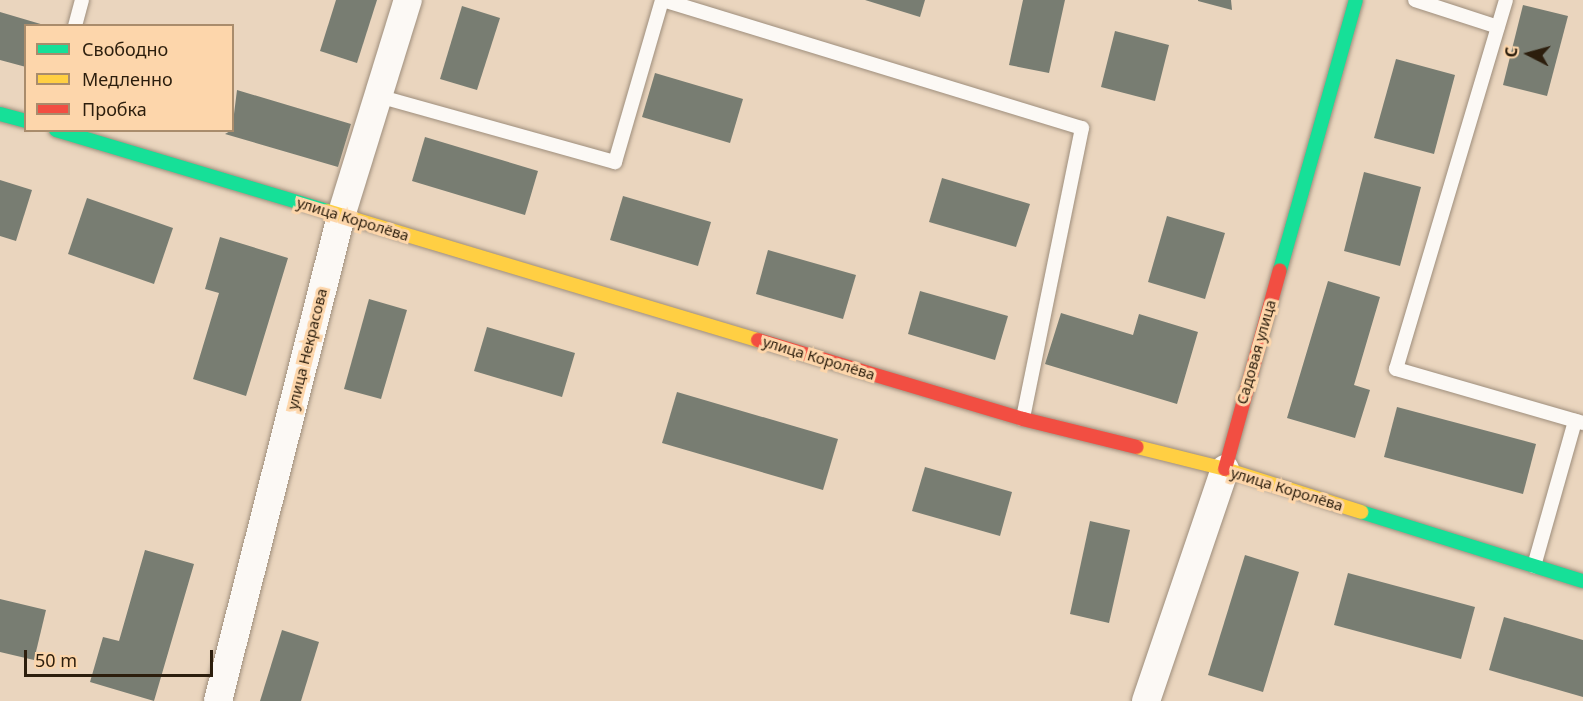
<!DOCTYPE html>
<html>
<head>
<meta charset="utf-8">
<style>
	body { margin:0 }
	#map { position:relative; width:1583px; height:701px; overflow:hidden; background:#ead5be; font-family:"Noto Sans",sans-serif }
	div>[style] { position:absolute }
	.building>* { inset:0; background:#787d72 }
	.roads { filter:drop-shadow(0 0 2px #9e8e7c) drop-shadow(0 0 2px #9e8e7c) }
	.lane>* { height:14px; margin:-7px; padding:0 7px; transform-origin:7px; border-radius:7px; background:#fcf9f5 }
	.street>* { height:28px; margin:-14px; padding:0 14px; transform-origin:14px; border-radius:14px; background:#fcf9f5 }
	.fast>* { height:14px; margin:-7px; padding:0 7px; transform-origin:7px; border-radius:7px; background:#16e098 }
	.slow>* { height:14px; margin:-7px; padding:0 7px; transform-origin:7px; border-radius:7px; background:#ffcf43 }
	.jam>* { height:14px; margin:-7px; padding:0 7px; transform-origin:7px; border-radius:7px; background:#f24e42 }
	span { translate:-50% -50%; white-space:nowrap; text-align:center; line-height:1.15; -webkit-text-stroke:6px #fdd6ab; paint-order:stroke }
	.street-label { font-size:15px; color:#2c1e0d }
	.legend { position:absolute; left:24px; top:24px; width:210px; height:108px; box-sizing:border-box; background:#fdd6ab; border:2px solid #a98c6c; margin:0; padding:8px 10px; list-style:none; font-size:18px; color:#2c1e0d }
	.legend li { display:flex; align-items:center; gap:12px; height:30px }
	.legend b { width:30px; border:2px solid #a98c6c }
	.north { position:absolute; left:1499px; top:24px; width:60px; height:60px; -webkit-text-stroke:4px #fdd6ab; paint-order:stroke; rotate:276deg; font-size:16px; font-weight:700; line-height:24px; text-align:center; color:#2c1e0d }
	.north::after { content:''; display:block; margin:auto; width:21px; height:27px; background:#2c1e0d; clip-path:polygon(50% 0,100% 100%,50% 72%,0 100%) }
	.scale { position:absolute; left:24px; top:650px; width:189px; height:27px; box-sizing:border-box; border:3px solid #2c1e0d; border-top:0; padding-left:8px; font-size:18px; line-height:21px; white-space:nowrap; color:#2c1e0d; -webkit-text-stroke:4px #fdd6ab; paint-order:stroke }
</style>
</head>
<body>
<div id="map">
	<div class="building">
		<div style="clip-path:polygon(336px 0,377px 0,357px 63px,320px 51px)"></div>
		<div style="clip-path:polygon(865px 0,925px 0,920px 17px)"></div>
		<div style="clip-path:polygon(1023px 0,1065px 0,1049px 73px,1009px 65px)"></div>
		<div style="clip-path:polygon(1198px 0,1231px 0,1232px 10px,1198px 1px)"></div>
		<div style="clip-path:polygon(1523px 5px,1568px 16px,1547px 96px,1503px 85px)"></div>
		<div style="clip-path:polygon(462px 6px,500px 18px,477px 90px,440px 79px)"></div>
		<div style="clip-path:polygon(0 12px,44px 25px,26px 26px,26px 67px,0 60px)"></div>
		<div style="clip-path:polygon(1115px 31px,1169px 45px,1155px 101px,1101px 87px)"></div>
		<div style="clip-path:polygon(1396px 59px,1455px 75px,1434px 154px,1374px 138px)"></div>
		<div style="clip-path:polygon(655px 73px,743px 99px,730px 143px,642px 117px)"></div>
		<div style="clip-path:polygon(237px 90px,351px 124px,338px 167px,225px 134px,232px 130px)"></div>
		<div style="clip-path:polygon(425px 137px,538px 171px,525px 215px,412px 181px)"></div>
		<div style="clip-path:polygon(1364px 172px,1421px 187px,1400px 266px,1344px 251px)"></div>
		<div style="clip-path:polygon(942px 178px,1030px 204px,1016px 247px,929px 222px)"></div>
		<div style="clip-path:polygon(0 180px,32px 190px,16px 241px,0 236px)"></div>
		<div style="clip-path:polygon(623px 196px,711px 222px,698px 266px,610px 240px)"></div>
		<div style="clip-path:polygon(87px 198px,173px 228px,154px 284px,68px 254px)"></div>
		<div style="clip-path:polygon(1167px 216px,1225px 233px,1205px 299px,1148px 282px)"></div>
		<div style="clip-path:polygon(220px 237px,288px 258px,246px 396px,193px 379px,219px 293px,205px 289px)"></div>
		<div style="clip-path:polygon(768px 250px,856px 275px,843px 319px,756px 294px)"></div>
		<div style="clip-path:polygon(1328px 281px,1380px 297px,1354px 385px,1370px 390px,1355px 438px,1287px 418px)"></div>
		<div style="clip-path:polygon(920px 291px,1008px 316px,995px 360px,908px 334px)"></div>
		<div style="clip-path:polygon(369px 299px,407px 310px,381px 399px,344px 389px)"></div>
		<div style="clip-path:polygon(1061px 313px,1133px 335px,1139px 314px,1198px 332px,1177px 404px,1045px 364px)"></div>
		<div style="clip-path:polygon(487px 327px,575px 353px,562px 397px,474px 371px)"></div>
		<div style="clip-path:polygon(677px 392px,838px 439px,823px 490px,662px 443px)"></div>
		<div style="clip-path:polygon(1397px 407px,1536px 444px,1523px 494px,1384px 457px)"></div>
		<div style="clip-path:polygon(925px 467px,1012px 492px,1000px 536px,912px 511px)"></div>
		<div style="clip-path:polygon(1090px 521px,1130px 530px,1109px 623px,1070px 614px)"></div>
		<div style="clip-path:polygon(145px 550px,194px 564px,154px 701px,90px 682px,103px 637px,119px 641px)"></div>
		<div style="clip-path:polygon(1245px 555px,1299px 572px,1263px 692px,1208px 675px)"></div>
		<div style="clip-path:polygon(1348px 573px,1475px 607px,1461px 659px,1334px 625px)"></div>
		<div style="clip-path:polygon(0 599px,46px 610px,34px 660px,0 652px)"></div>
		<div style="clip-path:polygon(1504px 617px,1583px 640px,1583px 697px,1489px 670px)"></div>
		<div style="clip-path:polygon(282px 630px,319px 642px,301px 701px,260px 701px)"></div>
	</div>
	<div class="roads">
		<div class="lane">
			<div style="left:663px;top:0;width:438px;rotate:17deg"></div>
			<div style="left:1082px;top:128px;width:297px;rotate:101.5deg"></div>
			<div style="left:1415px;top:0;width:87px;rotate:18deg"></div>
			<div style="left:1506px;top:0;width:385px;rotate:106.6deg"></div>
			<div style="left:1396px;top:369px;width:195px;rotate:16.1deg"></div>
			<div style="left:75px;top:26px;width:27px;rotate:-75deg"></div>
			<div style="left:378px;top:96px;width:246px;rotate:15.6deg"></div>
			<div style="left:615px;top:162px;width:169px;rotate:-73.8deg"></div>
			<div style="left:1534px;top:566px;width:151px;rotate:-74.2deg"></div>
		</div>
		<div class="street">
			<div style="left:218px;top:701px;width:500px;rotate:-75.77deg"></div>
			<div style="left:341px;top:216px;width:226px;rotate:-72.8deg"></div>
			<div style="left:1146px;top:701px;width:245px;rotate:-71.2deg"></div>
		</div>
		<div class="fast">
			<div style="left:0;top:114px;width:27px;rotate:15deg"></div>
			<div style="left:56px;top:130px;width:283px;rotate:16.6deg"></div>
			<div style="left:1280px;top:270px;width:280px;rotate:-74.3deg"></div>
			<div style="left:1361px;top:512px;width:232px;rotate:17.3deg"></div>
		</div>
		<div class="slow">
			<div style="left:327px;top:211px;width:450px;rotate:16.7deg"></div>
			<div style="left:1137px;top:447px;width:91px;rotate:14deg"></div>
			<div style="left:1225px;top:469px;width:143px;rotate:17.5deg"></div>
		</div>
		<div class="jam">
			<div style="left:758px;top:340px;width:277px;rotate:16.6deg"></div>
			<div style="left:1023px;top:419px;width:117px;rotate:13.8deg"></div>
			<div style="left:1225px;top:469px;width:206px;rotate:-74.6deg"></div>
		</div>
	</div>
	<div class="street-label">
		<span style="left:353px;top:219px;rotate:17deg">улица Королёва</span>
		<span style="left:307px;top:349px;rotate:-76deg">улица Некрасова</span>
		<span style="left:1256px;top:352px;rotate:-74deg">Садовая улица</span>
		<span style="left:819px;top:358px;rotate:17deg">улица Королёва</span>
		<span style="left:1287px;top:489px;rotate:17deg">улица Королёва</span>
	</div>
	<ul class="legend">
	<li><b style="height:8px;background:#16e098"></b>Свободно</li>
	<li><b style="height:8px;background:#ffcf43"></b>Медленно</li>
	<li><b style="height:8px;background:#f24e42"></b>Пробка</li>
	</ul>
	<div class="north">С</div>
	<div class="scale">50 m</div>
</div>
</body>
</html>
